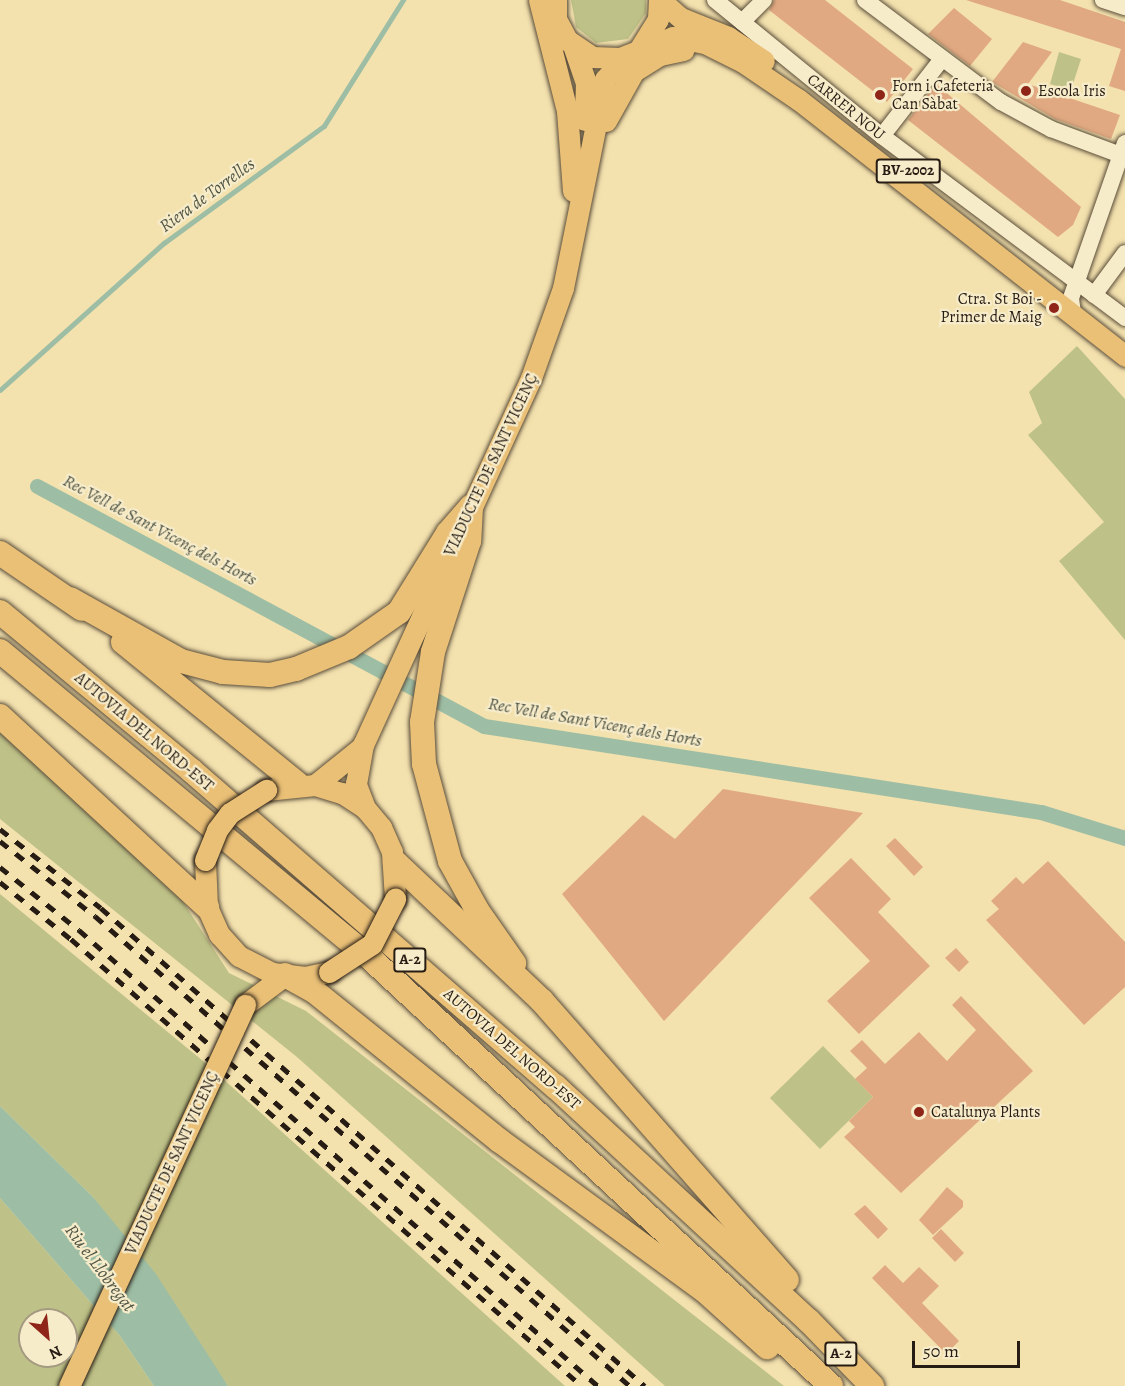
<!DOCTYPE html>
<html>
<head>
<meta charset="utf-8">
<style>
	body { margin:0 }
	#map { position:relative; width:1125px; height:1386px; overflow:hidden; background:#f3e1ae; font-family:Alegreya,serif }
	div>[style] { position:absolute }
	.green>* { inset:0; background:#bec288 }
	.water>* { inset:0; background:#9dbea5 }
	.stream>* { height:4.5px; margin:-2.25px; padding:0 2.25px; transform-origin:2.25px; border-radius:2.25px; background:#9dbea5 }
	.canal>* { height:15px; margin:-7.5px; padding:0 7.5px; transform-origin:7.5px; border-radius:7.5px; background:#9dbea5 }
	.building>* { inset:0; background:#e1a982 }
	.roads { filter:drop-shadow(0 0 2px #5a4d3a) drop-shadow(0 0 2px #5a4d3a) }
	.minor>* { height:16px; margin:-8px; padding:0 8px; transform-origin:8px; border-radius:8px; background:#f7ecca }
	.major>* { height:21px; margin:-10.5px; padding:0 10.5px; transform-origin:10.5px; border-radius:10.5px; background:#eac077 }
	.highway>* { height:24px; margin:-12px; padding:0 12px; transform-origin:12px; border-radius:12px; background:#eac077 }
	.rail>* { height:4.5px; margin-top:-2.25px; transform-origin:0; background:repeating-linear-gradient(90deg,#271c13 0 10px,transparent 0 20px) }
	.bridges { filter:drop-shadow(0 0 2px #271c13) drop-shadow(0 0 2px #271c13) }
	.major-bridge>* { height:21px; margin:-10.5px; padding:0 10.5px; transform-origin:10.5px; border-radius:10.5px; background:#eac077 }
	.dots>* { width:16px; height:16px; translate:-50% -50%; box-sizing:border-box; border:3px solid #f7ecca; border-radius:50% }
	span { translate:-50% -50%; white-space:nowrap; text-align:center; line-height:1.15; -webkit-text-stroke:4.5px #f7ecca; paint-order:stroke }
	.shield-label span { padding:2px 4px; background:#f7ecca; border:2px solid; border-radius:4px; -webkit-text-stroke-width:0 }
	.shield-label { font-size:15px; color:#271c13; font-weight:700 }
	.poi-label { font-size:16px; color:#271c13 }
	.left { translate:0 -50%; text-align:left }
	.right { translate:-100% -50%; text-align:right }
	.street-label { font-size:16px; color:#271c13 }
	.water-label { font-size:18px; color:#505546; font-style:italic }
	.north { position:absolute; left:18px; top:1308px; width:60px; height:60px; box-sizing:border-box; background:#f7ecca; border:2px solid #a49981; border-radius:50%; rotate:153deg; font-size:16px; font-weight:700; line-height:24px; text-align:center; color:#271c13 }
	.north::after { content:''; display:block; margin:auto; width:21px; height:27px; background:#8f2418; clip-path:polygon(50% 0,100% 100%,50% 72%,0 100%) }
	.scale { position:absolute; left:912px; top:1341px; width:108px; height:27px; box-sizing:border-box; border:3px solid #271c13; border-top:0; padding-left:8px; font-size:18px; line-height:21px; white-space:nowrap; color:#271c13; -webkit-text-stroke:4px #f7ecca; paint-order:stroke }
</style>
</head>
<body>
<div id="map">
	<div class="green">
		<div style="clip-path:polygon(571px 0,646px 0,646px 13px,628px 39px,596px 43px,576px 27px)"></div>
		<div style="clip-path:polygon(1059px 52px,1081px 59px,1071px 90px,1050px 84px)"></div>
		<div style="clip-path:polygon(1077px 346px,1125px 399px,1125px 640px,1059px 561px,1104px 522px,1028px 435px,1042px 423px,1029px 392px)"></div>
		<div style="clip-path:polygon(0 725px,178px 894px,229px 973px,306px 1011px,784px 1386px,665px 1386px,297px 1057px,0 819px)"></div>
		<div style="clip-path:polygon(0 894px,203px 1061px,565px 1386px,228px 1386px,93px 1197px,0 1106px)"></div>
		<div style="clip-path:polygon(823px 1046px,873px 1097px,820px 1149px,770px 1098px)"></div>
		<div style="clip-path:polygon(evenodd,0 1198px,120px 1336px,154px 1386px,0 1386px,0 1198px,30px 1320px,66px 1320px,66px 1356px,30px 1356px,30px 1320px)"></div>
	</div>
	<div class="water">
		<div style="clip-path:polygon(0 1106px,93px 1197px,156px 1274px,228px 1386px,154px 1386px,120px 1336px,0 1198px)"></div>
	</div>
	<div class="stream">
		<div style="left:0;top:390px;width:220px;rotate:-41.9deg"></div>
		<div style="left:164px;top:243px;width:198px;rotate:-36.2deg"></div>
		<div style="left:324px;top:126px;width:149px;rotate:-57.9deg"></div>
	</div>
	<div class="canal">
		<div style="left:37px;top:486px;width:507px;rotate:28.23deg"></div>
		<div style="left:484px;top:726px;width:564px;rotate:8.78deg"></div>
		<div style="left:1041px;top:812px;width:88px;rotate:17.2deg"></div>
	</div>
	<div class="building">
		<div style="clip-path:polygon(774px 0,825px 0,913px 69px,887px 102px,769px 10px)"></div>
		<div style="clip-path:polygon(966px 0,1060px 0,1125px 22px,1125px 91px,1109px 86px,1121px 49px)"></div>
		<div style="clip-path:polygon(954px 8px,992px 39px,970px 66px,928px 34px)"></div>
		<div style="clip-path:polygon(1023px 42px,1052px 52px,1028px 84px,1120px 115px,1111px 139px,1055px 119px,992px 82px)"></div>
		<div style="clip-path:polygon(936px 84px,1081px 207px,1073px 225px,1058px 237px,908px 120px)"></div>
		<div style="clip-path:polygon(723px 789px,863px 813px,664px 1021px,562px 894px,643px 815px,675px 839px)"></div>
		<div style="clip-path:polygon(895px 838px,923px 867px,914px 876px,886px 846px)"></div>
		<div style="clip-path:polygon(851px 858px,891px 899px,878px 912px,930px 966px,859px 1034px,827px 1001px,870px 961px,809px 898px)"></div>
		<div style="clip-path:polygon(1048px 861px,1125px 942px,1125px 987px,1084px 1025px,986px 920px,999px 909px,991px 901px,1016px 877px,1023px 884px)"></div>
		<div style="clip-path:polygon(956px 948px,969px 962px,959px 972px,945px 958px)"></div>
		<div style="clip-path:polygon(961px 996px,1033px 1071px,901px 1193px,844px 1137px,855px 1127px,849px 1121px,873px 1097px,855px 1079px,867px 1068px,850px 1051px,862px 1040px,885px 1064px,919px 1032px,947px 1061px,976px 1030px,952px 1005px)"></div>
		<div style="clip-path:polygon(947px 1187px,963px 1201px,963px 1207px,933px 1235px,919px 1220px)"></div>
		<div style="clip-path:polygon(865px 1205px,888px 1229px,878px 1239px,854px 1214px)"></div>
		<div style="clip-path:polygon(941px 1229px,964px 1253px,955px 1262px,932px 1238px)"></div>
		<div style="clip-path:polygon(885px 1265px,903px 1283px,919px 1267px,939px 1286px,922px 1303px,959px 1341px,946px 1354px,872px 1278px)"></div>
	</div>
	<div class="roads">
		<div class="minor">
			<div style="left:715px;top:0;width:215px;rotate:39.2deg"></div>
			<div style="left:882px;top:136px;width:304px;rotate:36.8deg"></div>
			<div style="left:865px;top:0;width:170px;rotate:36.9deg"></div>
			<div style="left:1001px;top:102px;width:57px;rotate:28.4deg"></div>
			<div style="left:1051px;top:129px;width:75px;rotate:20.4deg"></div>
			<div style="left:1103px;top:0;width:23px;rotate:18deg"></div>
			<div style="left:742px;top:22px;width:31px;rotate:-45deg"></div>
			<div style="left:882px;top:136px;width:98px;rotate:-52.1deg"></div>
			<div style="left:1094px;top:295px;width:52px;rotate:-53.6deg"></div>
			<div style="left:1073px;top:313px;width:15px;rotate:-98deg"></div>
			<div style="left:1071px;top:298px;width:164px;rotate:-70.8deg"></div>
		</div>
		<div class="major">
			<div style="left:539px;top:0;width:114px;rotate:75.8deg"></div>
			<div style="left:567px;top:111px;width:80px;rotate:85.7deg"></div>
			<div style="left:556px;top:0;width:19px;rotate:90deg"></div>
			<div style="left:556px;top:19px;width:24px;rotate:62deg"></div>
			<div style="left:567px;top:40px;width:30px;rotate:34deg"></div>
			<div style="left:592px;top:57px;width:28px;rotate:2deg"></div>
			<div style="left:620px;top:58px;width:57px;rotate:-21.6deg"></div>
			<div style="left:673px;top:37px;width:33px;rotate:11deg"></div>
			<div style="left:705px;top:43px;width:42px;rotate:26.6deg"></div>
			<div style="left:743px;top:62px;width:68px;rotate:34.2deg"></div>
			<div style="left:799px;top:100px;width:415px;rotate:38.1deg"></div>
			<div style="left:660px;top:0;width:28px;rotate:41deg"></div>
			<div style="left:681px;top:18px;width:51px;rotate:22deg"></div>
			<div style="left:728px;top:37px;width:43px;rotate:33.7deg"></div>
			<div style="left:574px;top:48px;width:37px;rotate:71deg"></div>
			<div style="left:586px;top:83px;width:37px;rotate:92deg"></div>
			<div style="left:640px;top:48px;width:34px;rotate:-58deg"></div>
			<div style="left:658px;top:19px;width:19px;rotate:-87deg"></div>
			<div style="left:606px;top:121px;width:57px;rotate:-60.8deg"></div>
			<div style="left:634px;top:71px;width:31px;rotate:-32deg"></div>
			<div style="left:660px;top:55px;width:24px;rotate:-12deg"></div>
			<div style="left:315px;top:785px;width:59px;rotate:-38.8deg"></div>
			<div style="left:266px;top:790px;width:49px;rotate:-5.8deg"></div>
			<div style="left:315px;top:785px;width:28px;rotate:17deg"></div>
			<div style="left:342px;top:793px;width:27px;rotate:33deg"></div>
			<div style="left:365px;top:808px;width:25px;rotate:50deg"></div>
			<div style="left:381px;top:827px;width:27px;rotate:66deg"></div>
			<div style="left:392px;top:852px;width:47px;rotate:86.3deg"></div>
			<div style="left:365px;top:808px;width:26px;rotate:-111deg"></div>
			<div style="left:356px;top:784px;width:40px;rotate:-80deg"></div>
			<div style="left:363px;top:745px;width:404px;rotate:-65.4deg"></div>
			<div style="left:531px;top:378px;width:96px;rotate:-70.4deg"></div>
			<div style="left:563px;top:288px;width:213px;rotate:-78.6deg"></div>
			<div style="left:605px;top:79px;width:33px;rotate:-46deg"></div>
			<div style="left:205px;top:860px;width:47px;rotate:87.6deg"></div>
			<div style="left:207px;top:907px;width:30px;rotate:66deg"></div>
			<div style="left:219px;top:934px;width:30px;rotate:48deg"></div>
			<div style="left:239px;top:956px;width:37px;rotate:27deg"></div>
			<div style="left:272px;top:973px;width:33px;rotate:7deg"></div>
			<div style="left:305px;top:977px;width:25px;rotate:-12deg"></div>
			<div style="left:245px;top:1005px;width:50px;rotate:-36.9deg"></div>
		</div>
		<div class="highway">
			<div style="left:471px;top:507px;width:34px;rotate:93deg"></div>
			<div style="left:469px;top:541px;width:117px;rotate:108deg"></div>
			<div style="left:433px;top:652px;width:71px;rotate:98.9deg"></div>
			<div style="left:422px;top:722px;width:42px;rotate:87.3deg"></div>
			<div style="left:424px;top:764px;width:100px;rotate:75deg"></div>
			<div style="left:450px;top:861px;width:56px;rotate:61.1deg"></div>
			<div style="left:477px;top:910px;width:65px;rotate:55.1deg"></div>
			<div style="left:0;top:553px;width:99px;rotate:34.3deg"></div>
			<div style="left:70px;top:599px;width:127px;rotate:29.2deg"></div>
			<div style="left:181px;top:661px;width:43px;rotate:14.7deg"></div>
			<div style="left:223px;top:672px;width:47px;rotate:3.7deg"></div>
			<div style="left:270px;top:675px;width:27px;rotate:-13deg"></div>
			<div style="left:296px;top:669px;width:57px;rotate:-22.5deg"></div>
			<div style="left:349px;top:647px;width:61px;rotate:-35deg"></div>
			<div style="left:399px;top:612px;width:93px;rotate:-58.2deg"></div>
			<div style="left:448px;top:533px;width:35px;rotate:-49deg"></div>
			<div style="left:0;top:612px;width:249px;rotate:39.6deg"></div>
			<div style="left:192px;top:771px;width:481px;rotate:41deg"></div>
			<div style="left:555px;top:1086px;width:346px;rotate:42.8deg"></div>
			<div style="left:809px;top:1321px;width:91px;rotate:45.9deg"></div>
			<div style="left:123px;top:642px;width:225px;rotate:39.1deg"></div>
			<div style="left:0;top:651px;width:478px;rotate:39.7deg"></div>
			<div style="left:368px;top:956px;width:632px;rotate:42.88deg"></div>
			<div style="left:0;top:716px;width:282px;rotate:42.7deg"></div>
			<div style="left:395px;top:862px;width:202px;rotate:43.4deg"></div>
			<div style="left:542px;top:1001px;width:371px;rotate:48.7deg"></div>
			<div style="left:285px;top:975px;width:33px;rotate:29deg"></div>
			<div style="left:314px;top:991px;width:239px;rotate:38.9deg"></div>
			<div style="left:500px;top:1141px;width:254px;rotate:36.2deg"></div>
			<div style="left:705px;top:1291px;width:84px;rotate:42.1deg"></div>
		</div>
	</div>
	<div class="rail">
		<div style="left:0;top:829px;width:128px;rotate:38deg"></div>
		<div style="left:101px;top:908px;width:724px;rotate:41.31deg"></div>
		<div style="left:0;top:841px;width:121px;rotate:38.3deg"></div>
		<div style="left:95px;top:916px;width:712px;rotate:41.3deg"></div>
		<div style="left:0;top:867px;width:101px;rotate:38.6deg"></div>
		<div style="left:79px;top:930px;width:691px;rotate:41.3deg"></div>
		<div style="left:0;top:882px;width:91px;rotate:38.8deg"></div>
		<div style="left:71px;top:939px;width:679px;rotate:41.18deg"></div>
	</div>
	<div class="bridges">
		<div class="major-bridge">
			<div style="left:205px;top:860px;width:32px;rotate:-68deg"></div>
			<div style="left:217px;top:830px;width:21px;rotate:-53deg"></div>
			<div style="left:230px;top:813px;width:43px;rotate:-32.6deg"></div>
			<div style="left:329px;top:972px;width:51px;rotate:-33.1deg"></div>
			<div style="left:372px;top:944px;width:51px;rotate:-62.9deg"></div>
			<div style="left:69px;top:1386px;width:420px;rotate:-65.2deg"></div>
		</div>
	</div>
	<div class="dots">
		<div style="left:1026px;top:91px;background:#8f2418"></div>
		<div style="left:880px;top:95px;background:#8f2418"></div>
		<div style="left:1054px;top:308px;background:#8f2418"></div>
		<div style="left:919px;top:1112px;background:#8f2418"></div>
	</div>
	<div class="shield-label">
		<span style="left:908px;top:171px">BV-2002</span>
		<span style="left:410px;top:960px">A-2</span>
		<span style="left:841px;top:1354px">A-2</span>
	</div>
	<div class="poi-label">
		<span class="left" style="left:892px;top:95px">Forn i Cafeteria<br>Can Sàbat</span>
		<span class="left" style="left:1038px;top:91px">Escola Iris</span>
		<span class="right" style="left:1042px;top:308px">Ctra. St Boi -<br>Primer de Maig</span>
		<span class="left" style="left:931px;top:1112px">Catalunya Plants</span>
	</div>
	<div class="street-label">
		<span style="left:846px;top:107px;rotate:39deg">CARRER NOU</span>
		<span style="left:491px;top:465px;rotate:-65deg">VIADUCTE DE SANT VICENÇ</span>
		<span style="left:144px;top:732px;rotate:40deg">AUTOVIA DEL NORD-EST</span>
		<span style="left:512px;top:1049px;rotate:41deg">AUTOVIA DEL NORD-EST</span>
		<span style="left:172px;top:1163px;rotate:-65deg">VIADUCTE DE SANT VICENÇ</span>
	</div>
	<div class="water-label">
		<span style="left:207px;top:195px;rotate:-36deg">Riera de Torrelles</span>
		<span style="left:160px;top:530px;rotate:28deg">Rec Vell de Sant Vicenç dels Horts</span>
		<span style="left:595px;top:722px;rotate:10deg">Rec Vell de Sant Vicenç dels Horts</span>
		<span style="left:100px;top:1268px;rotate:53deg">Riu el Llobregat</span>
	</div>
	<div class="north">N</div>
	<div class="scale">50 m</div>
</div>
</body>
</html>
